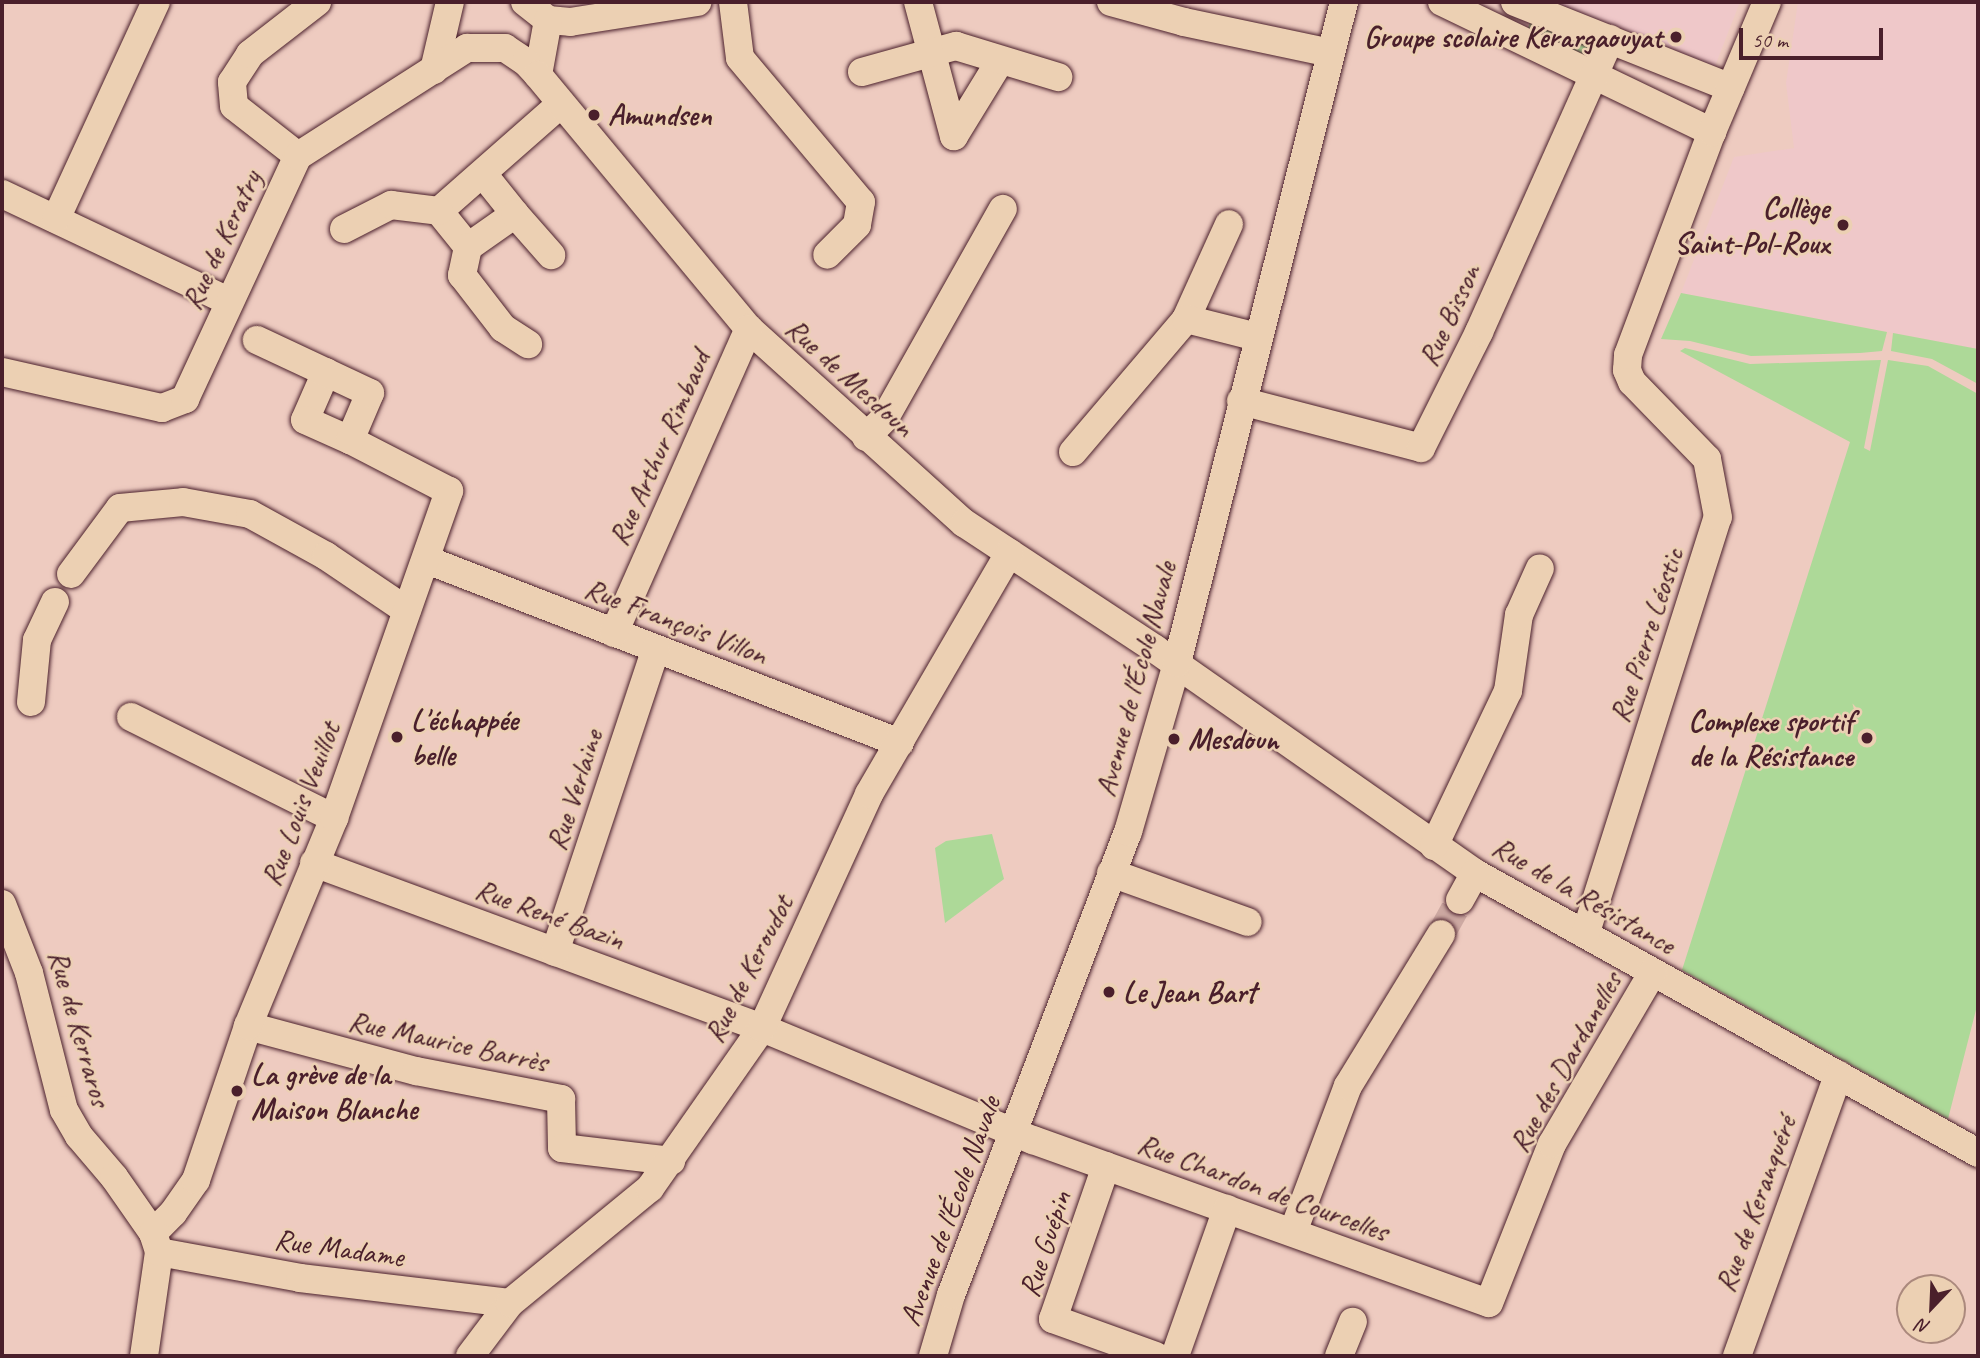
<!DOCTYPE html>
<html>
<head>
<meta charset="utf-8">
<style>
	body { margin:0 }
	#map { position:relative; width:1980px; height:1358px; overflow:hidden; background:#eecbc0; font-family:Caveat,sans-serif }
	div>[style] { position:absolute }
	.built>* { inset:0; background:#efc8c9 }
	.green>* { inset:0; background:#add998 }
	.minor-tunnel>* { height:28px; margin-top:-14px; transform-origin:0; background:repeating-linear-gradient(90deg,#cda9a2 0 28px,transparent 0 42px) }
	.roads { filter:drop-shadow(0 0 2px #4a1f2b) drop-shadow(0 0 2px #4a1f2b) }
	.minor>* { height:28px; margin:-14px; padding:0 14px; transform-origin:14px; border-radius:14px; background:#ecd0b3 }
	.dots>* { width:19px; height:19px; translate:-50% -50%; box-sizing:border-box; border:4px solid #ecd0b3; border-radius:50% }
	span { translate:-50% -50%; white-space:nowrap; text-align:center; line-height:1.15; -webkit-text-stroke:5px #ecd0b3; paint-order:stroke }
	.poi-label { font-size:30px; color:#4a1f2b; font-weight:700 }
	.right { translate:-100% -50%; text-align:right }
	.left { translate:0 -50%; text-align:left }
	.street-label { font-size:30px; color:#4a1f2b }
	.frame { position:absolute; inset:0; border:4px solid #4a1f2b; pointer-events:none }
	.north { position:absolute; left:1896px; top:1274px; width:70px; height:70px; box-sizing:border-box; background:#ecd0b3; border:2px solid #ab897d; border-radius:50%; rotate:203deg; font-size:19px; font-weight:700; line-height:28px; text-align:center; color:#4a1f2b }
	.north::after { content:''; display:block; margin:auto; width:24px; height:32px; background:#4a1f2b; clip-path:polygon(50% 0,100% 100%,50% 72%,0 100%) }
	.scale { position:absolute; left:1739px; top:28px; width:144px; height:32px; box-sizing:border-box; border:4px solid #4a1f2b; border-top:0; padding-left:9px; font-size:21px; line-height:24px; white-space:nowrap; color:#4a1f2b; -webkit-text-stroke:5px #ecd0b3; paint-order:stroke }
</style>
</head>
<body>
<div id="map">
	<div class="built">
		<div style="clip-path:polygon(1537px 2px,1740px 2px,1713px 71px)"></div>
		<div style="clip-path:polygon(1798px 2px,1978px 2px,1978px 349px,1681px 293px,1734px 157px,1794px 148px,1786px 83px)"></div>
	</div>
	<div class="green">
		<div style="clip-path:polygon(1531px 19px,1597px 46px,1589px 59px,1528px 28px)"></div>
		<div style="clip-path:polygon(1681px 293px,1887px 332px,1882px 351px,1860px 353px,1751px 356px,1690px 341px,1661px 339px)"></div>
		<div style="clip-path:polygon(1893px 333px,1978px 349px,1978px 384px,1932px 359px,1891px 351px)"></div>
		<div style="clip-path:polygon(1685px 348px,1750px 364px,1881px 360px,1864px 448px,1870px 451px,1888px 360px,1928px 366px,1978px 394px,1978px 1002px,1948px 1119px,1682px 970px,1850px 442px,1680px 351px)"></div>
		<div style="clip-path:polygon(992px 834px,1004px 879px,945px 923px,935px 848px,946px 841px)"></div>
	</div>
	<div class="minor-tunnel">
		<div style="left:1441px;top:934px;width:39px;rotate:-61deg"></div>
	</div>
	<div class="roads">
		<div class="minor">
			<div style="left:525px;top:2px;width:29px;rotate:38deg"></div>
			<div style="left:733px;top:2px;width:56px;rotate:82.9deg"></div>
			<div style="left:740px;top:58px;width:188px;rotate:50deg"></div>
			<div style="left:861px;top:202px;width:23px;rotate:100deg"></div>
			<div style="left:857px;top:225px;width:42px;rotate:135deg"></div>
			<div style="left:918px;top:2px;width:139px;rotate:75deg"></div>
			<div style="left:954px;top:136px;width:88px;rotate:-58.5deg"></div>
			<div style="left:1111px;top:2px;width:76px;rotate:15.3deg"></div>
			<div style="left:1184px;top:22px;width:150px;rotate:11.9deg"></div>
			<div style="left:1442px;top:2px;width:300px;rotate:25.7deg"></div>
			<div style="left:1515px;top:2px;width:232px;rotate:21.7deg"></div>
			<div style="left:548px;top:20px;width:22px;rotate:5deg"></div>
			<div style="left:570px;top:22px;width:129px;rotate:-8.9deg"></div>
			<div style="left:434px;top:70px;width:70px;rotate:-76.8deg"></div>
			<div style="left:862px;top:72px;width:98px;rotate:-15.5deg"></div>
			<div style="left:956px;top:46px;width:107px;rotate:16.9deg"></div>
			<div style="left:538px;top:75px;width:56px;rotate:-79.7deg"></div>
			<div style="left:298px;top:156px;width:81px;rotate:-142deg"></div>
			<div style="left:234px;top:106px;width:24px;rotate:-95deg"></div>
			<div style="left:232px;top:82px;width:33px;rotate:-57deg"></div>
			<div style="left:250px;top:54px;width:85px;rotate:-37.8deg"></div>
			<div style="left:483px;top:174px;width:51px;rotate:51.3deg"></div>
			<div style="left:515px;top:214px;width:57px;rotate:144.9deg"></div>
			<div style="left:468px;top:247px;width:46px;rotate:-128.9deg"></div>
			<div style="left:439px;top:211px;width:162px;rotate:-41.3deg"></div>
			<div style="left:2px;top:194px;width:250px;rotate:25.3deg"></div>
			<div style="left:515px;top:214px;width:55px;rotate:48.7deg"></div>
			<div style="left:56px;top:219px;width:239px;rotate:-65.3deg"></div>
			<div style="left:344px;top:229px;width:53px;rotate:-27.1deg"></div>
			<div style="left:391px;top:205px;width:48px;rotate:7.1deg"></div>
			<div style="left:468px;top:247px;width:29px;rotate:102deg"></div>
			<div style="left:462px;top:275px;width:67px;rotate:52.3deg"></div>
			<div style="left:503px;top:328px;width:30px;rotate:33deg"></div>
			<div style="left:1186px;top:319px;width:104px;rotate:-65.6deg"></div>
			<div style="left:2px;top:372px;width:164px;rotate:12.7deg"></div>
			<div style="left:162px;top:408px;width:25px;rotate:-21deg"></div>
			<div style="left:185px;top:399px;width:268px;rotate:-65.1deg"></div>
			<div style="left:298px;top:156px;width:201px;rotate:-32.6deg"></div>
			<div style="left:467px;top:48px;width:38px"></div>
			<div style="left:505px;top:48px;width:25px;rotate:34deg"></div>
			<div style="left:526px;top:62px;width:18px;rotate:47deg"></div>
			<div style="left:538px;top:75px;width:330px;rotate:50.3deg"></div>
			<div style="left:749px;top:329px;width:290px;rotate:42.1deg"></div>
			<div style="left:964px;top:523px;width:229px;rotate:33.4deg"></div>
			<div style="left:1155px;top:649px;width:391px;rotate:35deg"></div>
			<div style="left:1475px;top:873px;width:576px;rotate:29.1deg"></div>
			<div style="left:326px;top:372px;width:52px;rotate:113.6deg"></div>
			<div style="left:305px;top:420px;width:49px;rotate:24deg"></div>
			<div style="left:1241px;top:401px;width:186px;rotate:14.6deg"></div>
			<div style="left:1421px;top:448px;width:130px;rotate:-63.4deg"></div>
			<div style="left:1479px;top:332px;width:321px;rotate:-65.9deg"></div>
			<div style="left:866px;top:437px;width:27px;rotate:-45deg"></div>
			<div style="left:885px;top:418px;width:240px;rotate:-60.6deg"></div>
			<div style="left:1073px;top:452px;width:175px;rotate:-49.6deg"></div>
			<div style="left:1186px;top:319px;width:73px;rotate:14.2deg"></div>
			<div style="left:427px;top:560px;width:507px;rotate:21.15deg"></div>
			<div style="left:71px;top:574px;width:82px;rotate:-53.4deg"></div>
			<div style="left:120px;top:508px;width:63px;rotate:-5.4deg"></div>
			<div style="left:183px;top:502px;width:68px;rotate:10.2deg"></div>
			<div style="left:250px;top:514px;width:87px;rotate:28.9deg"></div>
			<div style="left:326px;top:556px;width:97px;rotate:34deg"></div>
			<div style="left:614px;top:633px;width:333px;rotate:-66.1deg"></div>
			<div style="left:31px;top:702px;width:62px;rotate:-84.5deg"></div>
			<div style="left:37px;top:640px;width:42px;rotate:-64.7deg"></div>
			<div style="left:131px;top:717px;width:227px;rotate:26.5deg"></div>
			<div style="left:1434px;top:846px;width:172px;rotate:-64.5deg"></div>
			<div style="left:1508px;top:691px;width:77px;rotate:-81.8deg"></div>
			<div style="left:1519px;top:615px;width:51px;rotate:-65.9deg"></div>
			<div style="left:314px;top:863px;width:477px;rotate:20.2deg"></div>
			<div style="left:762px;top:1028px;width:293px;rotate:22.5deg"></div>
			<div style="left:1033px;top:1140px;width:484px;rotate:19.7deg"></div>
			<div style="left:1489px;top:1303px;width:171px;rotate:-68.4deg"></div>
			<div style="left:1552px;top:1144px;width:199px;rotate:-59.6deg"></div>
			<div style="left:1111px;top:873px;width:145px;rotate:19.7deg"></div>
			<div style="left:1460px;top:900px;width:31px;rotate:-61deg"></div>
			<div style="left:2px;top:904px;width:74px;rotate:68.6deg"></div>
			<div style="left:29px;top:973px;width:141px;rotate:75.7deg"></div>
			<div style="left:64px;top:1110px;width:30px;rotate:60deg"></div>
			<div style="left:79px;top:1136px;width:54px;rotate:49.5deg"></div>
			<div style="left:114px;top:1177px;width:68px;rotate:55.1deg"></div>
			<div style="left:153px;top:1233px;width:20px;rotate:72deg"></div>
			<div style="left:159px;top:1252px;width:105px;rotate:98.2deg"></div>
			<div style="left:1586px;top:932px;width:435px;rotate:-72.4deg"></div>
			<div style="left:1718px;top:517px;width:59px;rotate:-100.7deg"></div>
			<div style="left:1707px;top:459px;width:107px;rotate:-134.2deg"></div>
			<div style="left:1632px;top:382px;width:13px;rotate:-113deg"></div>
			<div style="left:1627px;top:370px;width:15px;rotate:-86deg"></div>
			<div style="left:1628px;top:355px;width:238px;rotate:-69.4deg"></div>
			<div style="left:1712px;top:132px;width:141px;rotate:-67.1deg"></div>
			<div style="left:555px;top:952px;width:319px;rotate:-71.6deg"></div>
			<div style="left:248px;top:1026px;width:174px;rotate:15deg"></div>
			<div style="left:416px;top:1071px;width:148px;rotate:10.9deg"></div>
			<div style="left:561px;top:1099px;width:49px;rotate:88.8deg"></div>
			<div style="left:562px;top:1148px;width:110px;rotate:6.8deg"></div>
			<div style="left:1106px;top:1166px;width:162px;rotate:109.1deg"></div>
			<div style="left:1053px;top:1319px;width:109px;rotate:19.8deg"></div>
			<div style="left:1293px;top:1232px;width:156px;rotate:-69.4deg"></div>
			<div style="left:1348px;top:1086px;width:178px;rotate:-58.5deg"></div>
			<div style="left:153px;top:1233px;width:28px;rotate:-45deg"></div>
			<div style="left:173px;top:1213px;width:40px;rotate:-55.1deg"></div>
			<div style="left:196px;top:1180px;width:163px;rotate:-71.3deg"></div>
			<div style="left:248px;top:1026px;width:225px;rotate:-67.5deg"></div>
			<div style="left:334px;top:818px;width:347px;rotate:-70.6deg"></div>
			<div style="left:449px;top:491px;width:111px;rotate:-152.7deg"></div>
			<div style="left:350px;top:440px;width:51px;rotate:-66.9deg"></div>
			<div style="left:370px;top:393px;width:125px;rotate:-154.9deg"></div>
			<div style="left:159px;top:1252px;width:143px;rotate:10.4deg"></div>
			<div style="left:300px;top:1278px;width:211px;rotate:6.8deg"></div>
			<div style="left:470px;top:1356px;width:66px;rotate:-53deg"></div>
			<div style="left:510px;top:1303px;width:181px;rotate:-39.4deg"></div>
			<div style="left:650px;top:1188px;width:195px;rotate:-55deg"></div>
			<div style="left:762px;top:1028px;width:257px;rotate:-65.4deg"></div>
			<div style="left:869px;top:794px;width:279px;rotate:-59.8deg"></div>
			<div style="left:933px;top:1356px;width:64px;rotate:-73.6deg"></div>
			<div style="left:951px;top:1295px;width:496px;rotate:-69.1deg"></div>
			<div style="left:1128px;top:832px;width:176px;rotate:-73.8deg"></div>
			<div style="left:1177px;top:663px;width:682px;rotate:-75.82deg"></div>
			<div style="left:1175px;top:1356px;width:156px;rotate:-70.5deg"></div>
			<div style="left:1339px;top:1356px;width:37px;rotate:-68deg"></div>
			<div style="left:1737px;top:1356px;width:299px;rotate:-70.2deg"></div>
		</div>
	</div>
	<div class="dots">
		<div style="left:1676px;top:37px;background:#4a1f2b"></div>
		<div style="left:594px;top:115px;background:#4a1f2b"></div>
		<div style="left:1843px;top:225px;background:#4a1f2b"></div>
		<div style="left:397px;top:737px;background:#4a1f2b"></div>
		<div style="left:1867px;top:738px;background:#4a1f2b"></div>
		<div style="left:1174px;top:739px;background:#4a1f2b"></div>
		<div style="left:1109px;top:992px;background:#4a1f2b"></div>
		<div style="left:237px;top:1091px;background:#4a1f2b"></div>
	</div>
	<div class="poi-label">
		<span class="right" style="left:1662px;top:37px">Groupe scolaire Kerargaouyat</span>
		<span class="left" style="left:608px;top:115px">Amundsen</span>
		<span class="right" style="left:1829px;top:225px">Collège<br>Saint-Pol-Roux</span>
		<span class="left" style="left:411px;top:737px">L'échappée<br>belle</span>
		<span class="right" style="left:1853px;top:738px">Complexe sportif<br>de la Résistance</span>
		<span class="left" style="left:1188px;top:739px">Mesdoun</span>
		<span class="left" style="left:1123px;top:992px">Le Jean Bart</span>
		<span class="left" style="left:251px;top:1091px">La grève de la<br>Maison Blanche</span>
	</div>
	<div class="street-label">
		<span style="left:221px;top:240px;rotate:-65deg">Rue de Keratry</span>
		<span style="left:1449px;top:315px;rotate:-65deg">Rue Bisson</span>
		<span style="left:850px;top:377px;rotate:42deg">Rue de Mesdoun</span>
		<span style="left:659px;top:448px;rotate:-66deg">Rue Arthur Rimbaud</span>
		<span style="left:676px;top:621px;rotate:21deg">Rue François Villon</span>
		<span style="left:1646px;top:635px;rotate:-72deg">Rue Pierre Léostic</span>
		<span style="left:1135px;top:679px;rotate:-75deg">Avenue de l'École Navale</span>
		<span style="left:574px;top:790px;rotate:-72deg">Rue Verlaine</span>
		<span style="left:300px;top:804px;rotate:-69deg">Rue Louis Veuillot</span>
		<span style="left:1584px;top:895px;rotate:30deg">Rue de la Résistance</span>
		<span style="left:550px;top:914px;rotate:20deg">Rue René Bazin</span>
		<span style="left:748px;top:969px;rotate:-63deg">Rue de Keroudot</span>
		<span style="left:80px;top:1028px;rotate:74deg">Rue de Kerraros</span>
		<span style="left:448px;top:1041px;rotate:12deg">Rue Maurice Barrès</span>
		<span style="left:1565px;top:1062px;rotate:-61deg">Rue des Dardanelles</span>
		<span style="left:1263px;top:1187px;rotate:20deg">Rue Chardon de Courcelles</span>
		<span style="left:1755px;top:1204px;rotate:-70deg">Rue de Keranquéré</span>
		<span style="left:950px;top:1211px;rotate:-70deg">Avenue de l'École Navale</span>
		<span style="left:1045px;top:1244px;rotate:-72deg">Rue Guépin</span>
		<span style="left:339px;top:1248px;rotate:8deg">Rue Madame</span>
	</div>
	<div class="frame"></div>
	<div class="north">N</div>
	<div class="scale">50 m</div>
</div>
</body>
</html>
